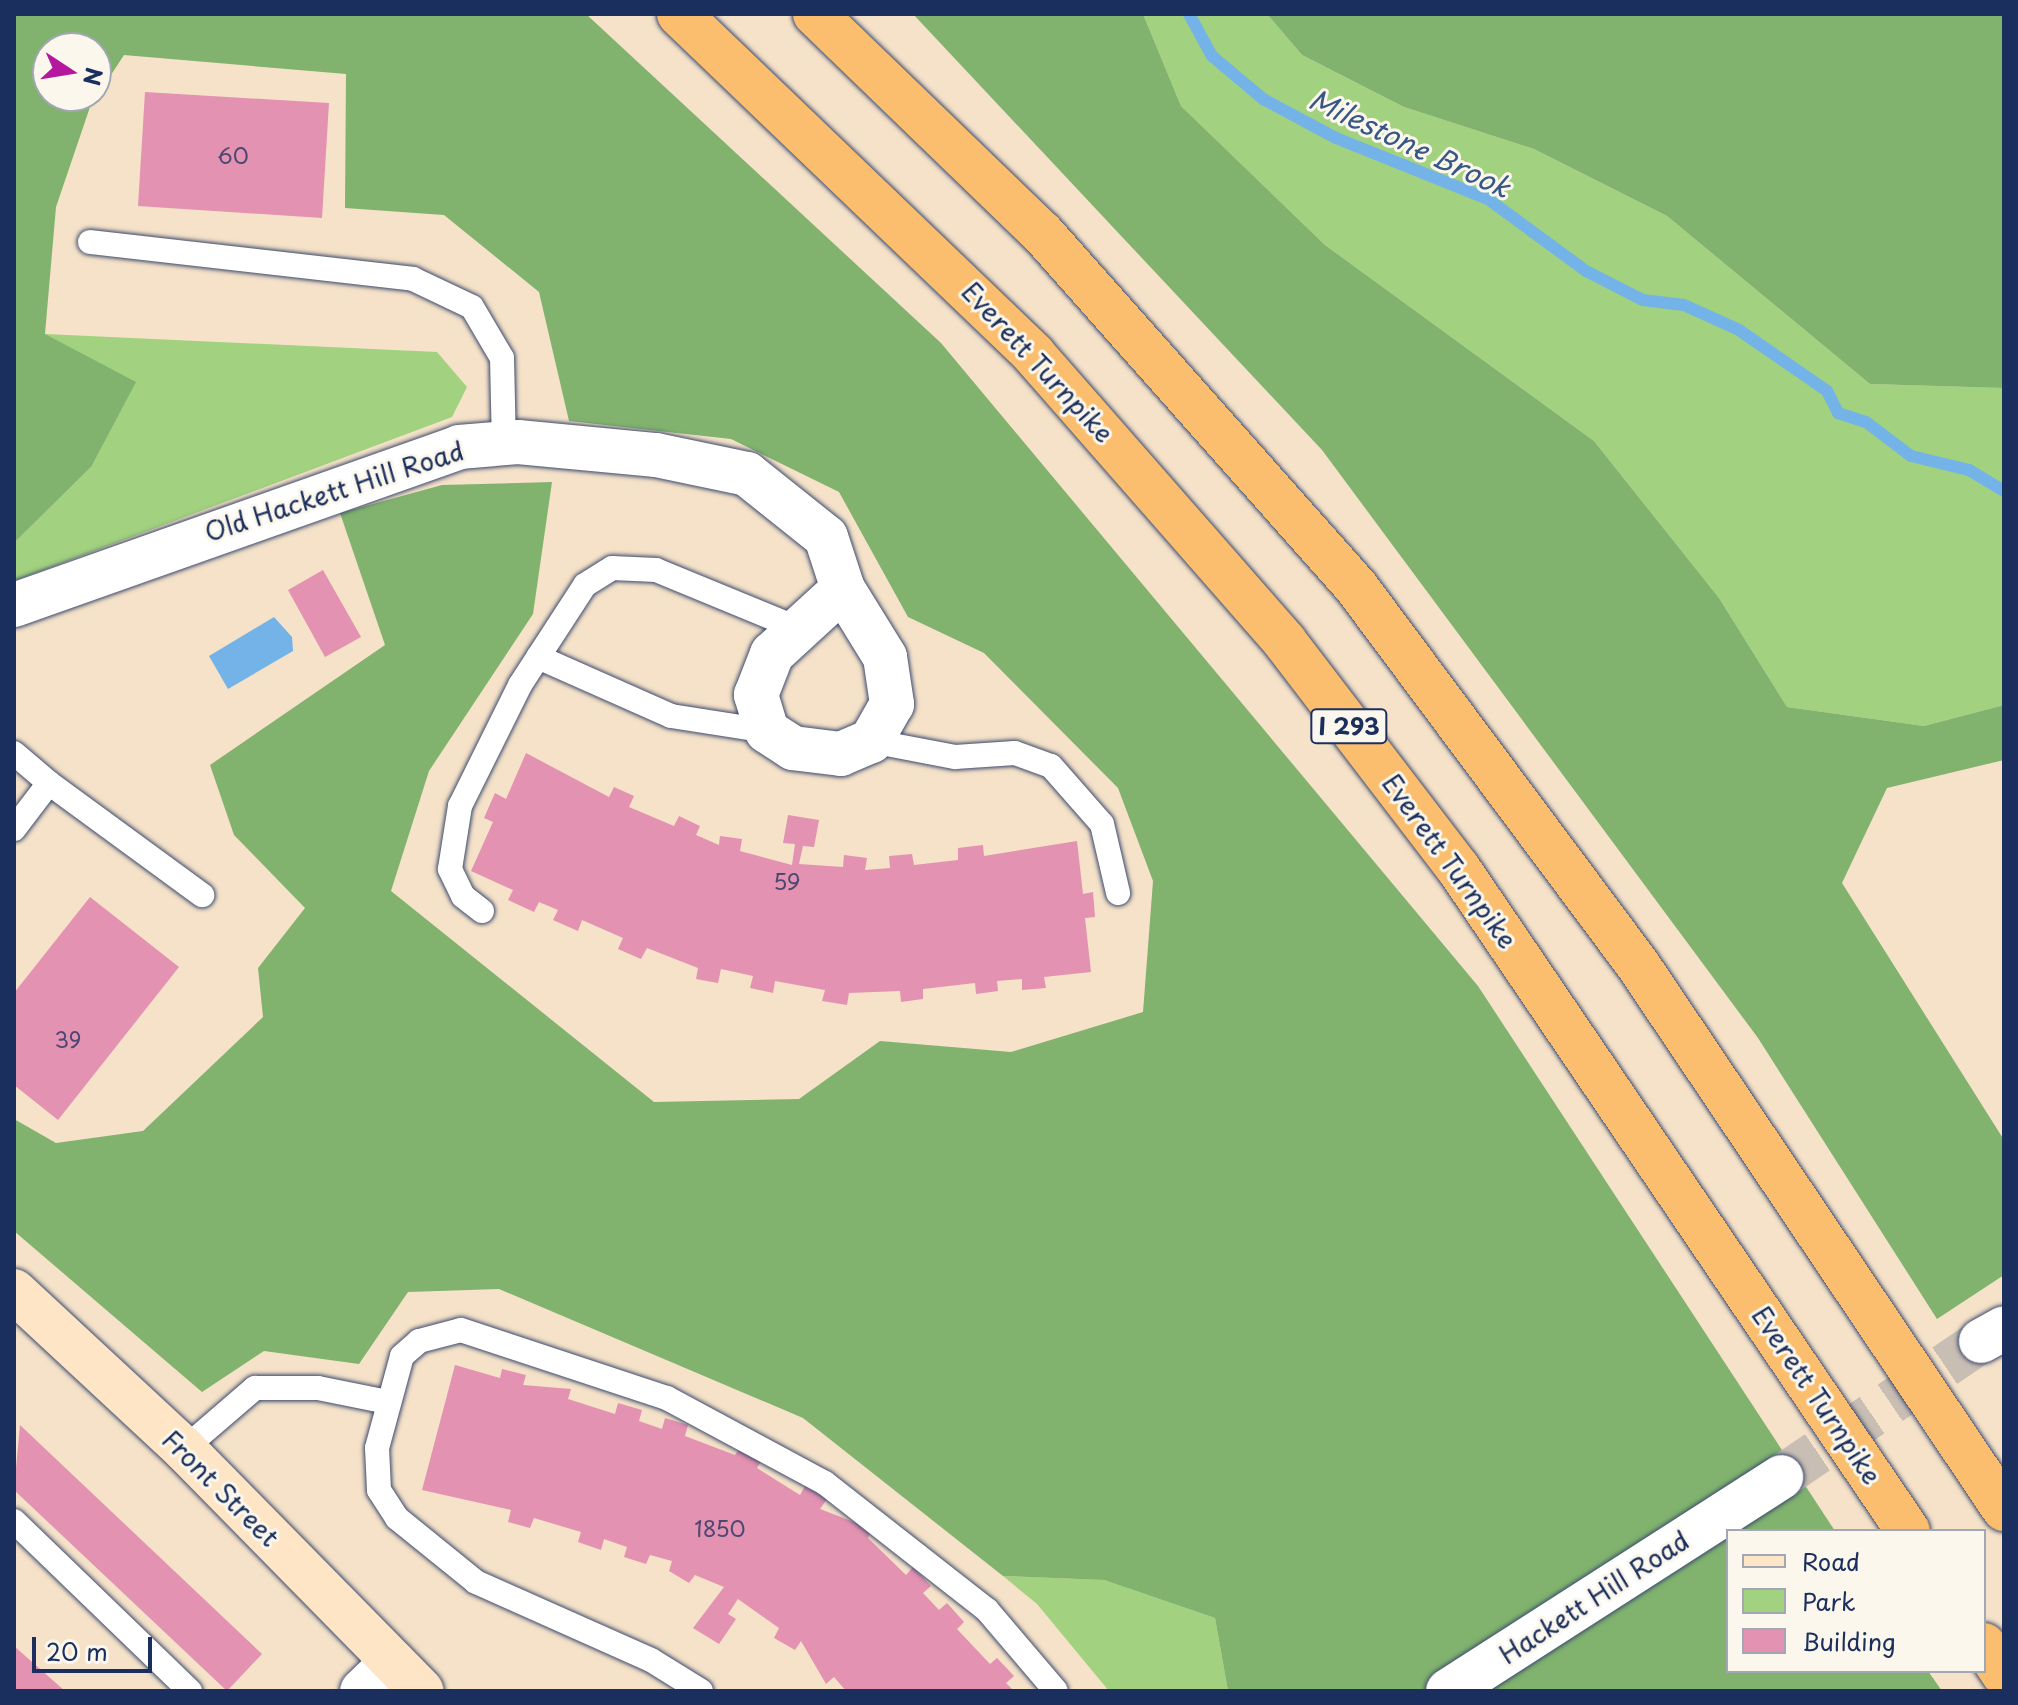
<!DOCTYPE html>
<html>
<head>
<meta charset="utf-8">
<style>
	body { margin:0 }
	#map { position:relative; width:2018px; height:1705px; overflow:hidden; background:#f5e2c9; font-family:"Playpen Sans",sans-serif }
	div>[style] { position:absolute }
	.green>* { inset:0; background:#a2d17f }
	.forest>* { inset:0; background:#81b36e }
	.water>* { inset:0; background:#74b3e7 }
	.stream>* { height:12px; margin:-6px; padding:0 6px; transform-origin:6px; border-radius:6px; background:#74b3e7 }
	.building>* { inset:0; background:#e392b1 }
	.tertiary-tunnel>* { height:44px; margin-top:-22px; transform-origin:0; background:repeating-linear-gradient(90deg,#c9beb4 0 44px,transparent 0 66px) }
	.roads { filter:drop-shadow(0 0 2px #3c4a6e) drop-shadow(0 0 2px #3c4a6e) }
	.service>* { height:24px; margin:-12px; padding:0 12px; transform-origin:12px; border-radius:12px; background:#fff }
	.minor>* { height:44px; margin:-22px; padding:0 22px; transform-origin:22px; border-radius:22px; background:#fff }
	.tertiary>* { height:44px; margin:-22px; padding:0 22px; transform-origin:22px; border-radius:22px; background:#fff }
	.secondary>* { height:44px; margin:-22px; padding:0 22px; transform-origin:22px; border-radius:22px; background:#fde5c5 }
	.motorway>* { height:44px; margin:-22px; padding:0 22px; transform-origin:22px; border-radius:22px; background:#fbbe6e }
	span { translate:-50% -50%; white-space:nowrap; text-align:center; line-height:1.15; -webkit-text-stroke:6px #fbf7ec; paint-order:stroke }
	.number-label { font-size:22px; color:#4d4873 }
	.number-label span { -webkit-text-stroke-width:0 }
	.shield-label span { padding:2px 6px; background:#fbf7ec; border:2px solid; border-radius:6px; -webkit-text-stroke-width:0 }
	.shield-label { font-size:24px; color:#1b2f5e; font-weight:700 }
	.street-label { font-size:26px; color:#1b2f5e }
	.water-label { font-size:28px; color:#365787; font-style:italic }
	.frame { position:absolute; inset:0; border:16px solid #1b2f5e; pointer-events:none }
	.legend { position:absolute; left:1726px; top:1529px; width:260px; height:144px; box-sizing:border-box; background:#fbf7ec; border:2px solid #a1a7b3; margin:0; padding:10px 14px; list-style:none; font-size:24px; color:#1b2f5e }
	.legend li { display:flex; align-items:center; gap:16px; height:40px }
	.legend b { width:40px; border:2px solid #a1a7b3 }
	.north { position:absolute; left:32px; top:32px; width:80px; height:80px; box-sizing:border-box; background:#fbf7ec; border:2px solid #a1a7b3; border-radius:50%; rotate:102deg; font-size:22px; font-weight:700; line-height:32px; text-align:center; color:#1b2f5e }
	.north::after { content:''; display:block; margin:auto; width:28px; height:36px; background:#b5179e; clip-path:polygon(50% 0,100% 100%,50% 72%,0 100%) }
	.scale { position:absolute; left:32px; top:1637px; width:120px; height:36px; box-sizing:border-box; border:4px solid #1b2f5e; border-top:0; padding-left:10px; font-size:24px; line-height:28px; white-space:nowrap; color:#1b2f5e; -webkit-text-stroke:6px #fbf7ec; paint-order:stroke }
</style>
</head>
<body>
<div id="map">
	<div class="green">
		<div style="clip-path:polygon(1143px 14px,1267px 14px,1302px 55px,1404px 107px,1534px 149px,1667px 216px,1870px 384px,2004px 388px,2004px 705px,1924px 726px,1787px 707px,1719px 598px,1594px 441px,1325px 245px,1181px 106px)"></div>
		<div style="clip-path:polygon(45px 334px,437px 352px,467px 387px,452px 417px,14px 581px,14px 543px,91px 467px)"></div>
		<div style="clip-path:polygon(1003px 1576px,1104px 1580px,1215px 1618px,1228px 1691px,1109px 1691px,1037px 1604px)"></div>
	</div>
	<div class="forest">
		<div style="clip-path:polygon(evenodd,14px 14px,586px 14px,941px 343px,1478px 986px,1835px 1531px,1728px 1531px,1728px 1671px,1928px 1671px,1942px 1691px,1228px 1691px,1215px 1618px,1104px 1580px,1003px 1576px,803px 1418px,499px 1289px,408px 1292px,359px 1364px,264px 1351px,202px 1392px,14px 1231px,14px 1119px,56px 1143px,143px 1131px,263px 1017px,258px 968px,305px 908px,234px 835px,210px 765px,385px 645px,340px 513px,442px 485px,552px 482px,533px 614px,429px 771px,391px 891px,654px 1102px,799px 1099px,880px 1041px,1011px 1052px,1143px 1012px,1153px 881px,1118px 788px,984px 653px,908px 617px,839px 492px,731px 439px,569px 421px,539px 292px,444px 215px,345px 208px,346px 74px,124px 55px,90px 107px,56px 207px,45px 334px,136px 382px,91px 467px,14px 543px,14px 14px,48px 48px,96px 48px,96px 96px,48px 96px,48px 48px)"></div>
		<div style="clip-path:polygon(913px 14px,1143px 14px,1181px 106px,1325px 245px,1594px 441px,1719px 598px,1787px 707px,1924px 726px,2004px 705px,2004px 760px,1887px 788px,1842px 883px,2004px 1140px,2004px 1275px,1937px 1319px,1758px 1038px,1322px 450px)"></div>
		<div style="clip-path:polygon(1267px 14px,2004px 14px,2004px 388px,1870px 384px,1667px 216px,1534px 149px,1404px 107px,1302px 55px)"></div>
	</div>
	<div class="water">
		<div style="clip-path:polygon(274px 617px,292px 637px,293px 651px,228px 689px,209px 656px)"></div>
	</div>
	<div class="stream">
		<div style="left:1189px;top:14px;width:48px;rotate:61.3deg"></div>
		<div style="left:1212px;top:56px;width:67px;rotate:40.1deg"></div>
		<div style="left:1263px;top:99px;width:83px;rotate:28.1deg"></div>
		<div style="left:1336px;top:138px;width:164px;rotate:21.9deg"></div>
		<div style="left:1488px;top:199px;width:122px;rotate:36.3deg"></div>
		<div style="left:1586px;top:271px;width:64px;rotate:27deg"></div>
		<div style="left:1643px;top:300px;width:41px;rotate:7deg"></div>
		<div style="left:1684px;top:305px;width:60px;rotate:24.4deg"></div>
		<div style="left:1739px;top:330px;width:107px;rotate:34.7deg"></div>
		<div style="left:1827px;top:391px;width:25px;rotate:63deg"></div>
		<div style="left:1838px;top:413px;width:29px;rotate:18deg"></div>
		<div style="left:1866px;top:422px;width:56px;rotate:37.1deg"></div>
		<div style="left:1911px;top:456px;width:60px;rotate:13.6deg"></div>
		<div style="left:1969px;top:470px;width:41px;rotate:31deg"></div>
	</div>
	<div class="building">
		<div style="clip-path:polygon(145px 92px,329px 103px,322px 218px,138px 206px)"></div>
		<div style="clip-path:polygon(323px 570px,361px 637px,325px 657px,288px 590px)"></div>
		<div style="clip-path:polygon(526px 753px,609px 797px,614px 787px,634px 796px,629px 807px,674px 826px,679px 816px,700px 826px,696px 835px,719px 845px,720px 836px,742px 839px,740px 851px,792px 865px,795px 844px,783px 843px,788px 815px,819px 820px,814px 847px,803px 846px,799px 864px,843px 867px,844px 855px,867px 858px,865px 870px,890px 868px,889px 856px,912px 854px,914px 865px,958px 860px,958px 848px,983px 845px,984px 856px,1077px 841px,1083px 894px,1093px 892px,1095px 917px,1085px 918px,1091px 972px,1044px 977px,1046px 988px,1022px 990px,1022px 979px,997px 981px,998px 991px,976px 994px,975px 983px,923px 989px,923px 999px,901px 1002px,900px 991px,849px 993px,847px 1005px,822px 1001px,825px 990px,775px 981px,773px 993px,750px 988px,753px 976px,721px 969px,718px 983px,696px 979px,698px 968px,647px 948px,641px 959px,618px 949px,623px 938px,582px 920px,578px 931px,553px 920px,558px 910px,539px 902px,534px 912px,508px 900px,513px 890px,471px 871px,493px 822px,484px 818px,495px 793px,506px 799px)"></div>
		<div style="clip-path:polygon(90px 897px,179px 967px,58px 1120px,14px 1085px,14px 993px)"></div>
		<div style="clip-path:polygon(455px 1365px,500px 1378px,502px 1369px,526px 1375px,523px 1385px,571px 1389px,568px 1399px,615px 1414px,618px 1403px,642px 1410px,639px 1421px,662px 1429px,665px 1418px,688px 1425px,685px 1436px,735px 1455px,741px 1446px,762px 1460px,757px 1468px,800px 1495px,805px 1486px,827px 1499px,820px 1509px,872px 1529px,868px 1538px,906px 1575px,913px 1567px,931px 1586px,923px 1593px,939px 1610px,947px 1603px,964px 1622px,957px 1629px,990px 1664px,997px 1658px,1014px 1676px,1006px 1683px,1014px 1691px,846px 1691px,834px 1677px,826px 1684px,801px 1641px,795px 1650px,774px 1638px,779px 1628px,738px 1599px,728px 1614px,736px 1619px,719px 1644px,693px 1628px,724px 1587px,695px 1575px,689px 1583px,669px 1571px,672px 1561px,650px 1555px,646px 1564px,624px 1557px,627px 1547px,604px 1539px,601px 1550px,578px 1542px,581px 1532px,534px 1518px,530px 1528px,508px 1522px,511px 1510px,422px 1490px)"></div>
		<div style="clip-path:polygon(20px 1425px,262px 1654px,227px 1691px,14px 1490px)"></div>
		<div style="clip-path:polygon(14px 1646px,65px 1691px,14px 1691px)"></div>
	</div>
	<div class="tertiary-tunnel">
		<div style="left:1781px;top:1477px;width:242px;rotate:-34.2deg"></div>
	</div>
	<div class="roads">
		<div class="service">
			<div style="left:90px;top:242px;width:325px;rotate:6.5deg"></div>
			<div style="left:413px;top:279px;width:65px;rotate:25.4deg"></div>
			<div style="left:472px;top:307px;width:59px;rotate:59.5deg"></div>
			<div style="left:502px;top:358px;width:85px;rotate:88.7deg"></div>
			<div style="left:538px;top:657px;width:145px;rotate:23.9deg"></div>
			<div style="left:671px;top:716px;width:97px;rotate:8.9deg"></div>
			<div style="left:871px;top:741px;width:86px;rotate:10.8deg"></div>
			<div style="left:955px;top:757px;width:60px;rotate:-3.8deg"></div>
			<div style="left:1015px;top:753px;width:38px;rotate:20deg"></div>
			<div style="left:1051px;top:766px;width:77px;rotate:48.7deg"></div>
			<div style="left:1102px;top:824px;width:71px;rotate:76.9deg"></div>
			<div style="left:14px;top:753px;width:46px;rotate:40.6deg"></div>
			<div style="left:49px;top:783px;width:58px;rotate:127.3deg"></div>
			<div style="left:49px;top:783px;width:190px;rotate:36.2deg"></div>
			<div style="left:482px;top:911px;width:24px;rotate:-142deg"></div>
			<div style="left:463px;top:896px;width:30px;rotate:-116deg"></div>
			<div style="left:450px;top:869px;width:64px;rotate:-81deg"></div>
			<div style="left:460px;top:806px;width:135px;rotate:-63.6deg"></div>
			<div style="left:520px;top:685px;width:119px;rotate:-57deg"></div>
			<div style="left:585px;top:585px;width:32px;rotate:-32deg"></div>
			<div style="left:612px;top:568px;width:44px;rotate:2.6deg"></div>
			<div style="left:656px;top:570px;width:152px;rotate:22.4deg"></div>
			<div style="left:184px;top:1449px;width:94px;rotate:-40.7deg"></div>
			<div style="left:255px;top:1388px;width:63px"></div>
			<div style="left:318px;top:1388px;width:71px;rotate:11.3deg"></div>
			<div style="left:14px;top:1521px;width:245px;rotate:44deg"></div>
			<div style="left:701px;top:1691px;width:59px;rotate:-148.2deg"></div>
			<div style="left:651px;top:1660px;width:192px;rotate:-156deg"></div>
			<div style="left:476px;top:1582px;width:102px;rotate:-141deg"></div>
			<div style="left:397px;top:1518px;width:33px;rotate:-123deg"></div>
			<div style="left:379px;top:1490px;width:42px;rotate:-92.7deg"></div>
			<div style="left:377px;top:1448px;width:95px;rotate:-74.8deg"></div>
			<div style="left:402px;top:1356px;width:23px;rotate:-41deg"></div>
			<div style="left:419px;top:1341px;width:43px;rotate:-14.7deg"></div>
			<div style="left:461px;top:1330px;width:217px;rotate:18.3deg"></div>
			<div style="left:667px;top:1398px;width:179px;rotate:28.3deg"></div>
			<div style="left:825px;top:1483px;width:206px;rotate:38.1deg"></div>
			<div style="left:987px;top:1610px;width:106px;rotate:49.6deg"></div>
		</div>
		<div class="minor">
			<div style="left:14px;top:605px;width:472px;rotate:-19.5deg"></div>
			<div style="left:459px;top:447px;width:59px;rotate:-4.8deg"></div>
			<div style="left:518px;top:442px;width:139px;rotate:5.4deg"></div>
			<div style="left:656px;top:455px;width:93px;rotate:11.8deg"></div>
			<div style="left:747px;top:474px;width:101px;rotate:38.6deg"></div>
			<div style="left:826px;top:537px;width:55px;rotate:71.9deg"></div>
			<div style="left:843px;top:589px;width:80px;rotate:58.3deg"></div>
			<div style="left:885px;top:657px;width:48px;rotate:81.5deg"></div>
			<div style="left:892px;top:704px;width:43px;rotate:119.6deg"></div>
			<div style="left:871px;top:741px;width:33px;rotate:157deg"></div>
			<div style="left:841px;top:754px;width:48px;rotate:-172.9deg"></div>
			<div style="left:793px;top:748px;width:31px;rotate:-147deg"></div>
			<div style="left:767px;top:731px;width:38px;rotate:-107deg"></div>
			<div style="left:756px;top:695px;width:44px;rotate:-68.7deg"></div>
			<div style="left:772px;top:654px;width:96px;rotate:-42.5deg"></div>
			<div style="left:362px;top:1691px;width:42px;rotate:-44deg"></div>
		</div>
		<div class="tertiary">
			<div style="left:1981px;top:1341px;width:26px;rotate:-29deg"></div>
			<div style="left:1448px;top:1691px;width:396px;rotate:-32.7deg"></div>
		</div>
		<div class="secondary">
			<div style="left:14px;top:1291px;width:232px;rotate:42.9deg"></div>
			<div style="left:184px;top:1449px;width:339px;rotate:45.5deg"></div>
		</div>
		<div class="motorway">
			<div style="left:679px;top:14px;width:492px;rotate:43.8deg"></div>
			<div style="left:1034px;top:355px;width:381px;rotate:48.8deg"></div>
			<div style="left:1285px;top:642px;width:285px;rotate:52.6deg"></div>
			<div style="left:1458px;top:868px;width:801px;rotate:55.83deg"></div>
			<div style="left:815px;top:14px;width:315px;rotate:44deg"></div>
			<div style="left:1042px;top:233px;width:475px;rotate:48.4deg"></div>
			<div style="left:1357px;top:588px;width:470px;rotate:53.3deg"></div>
			<div style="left:1638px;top:965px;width:656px;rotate:56.07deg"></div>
			<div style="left:1984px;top:1645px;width:36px;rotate:56deg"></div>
		</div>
	</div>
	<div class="number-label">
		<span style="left:233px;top:155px">60</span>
		<span style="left:787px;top:881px">59</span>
		<span style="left:68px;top:1039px">39</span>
		<span style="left:720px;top:1528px">1850</span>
	</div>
	<div class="shield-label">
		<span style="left:1349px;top:726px">I 293</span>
	</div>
	<div class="street-label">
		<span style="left:1038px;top:362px;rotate:47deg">Everett Turnpike</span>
		<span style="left:334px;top:491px;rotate:-18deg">Old Hackett Hill Road</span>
		<span style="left:1450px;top:861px;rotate:54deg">Everett Turnpike</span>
		<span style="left:1817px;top:1395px;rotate:56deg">Everett Turnpike</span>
		<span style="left:221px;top:1488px;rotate:45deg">Front Street</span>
		<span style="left:1594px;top:1597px;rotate:-33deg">Hackett Hill Road</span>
	</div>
	<div class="water-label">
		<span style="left:1410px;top:143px;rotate:25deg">Milestone Brook</span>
	</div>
	<div class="frame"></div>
	<ul class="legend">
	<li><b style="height:10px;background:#fde5c5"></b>Road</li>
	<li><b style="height:22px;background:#a2d17f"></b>Park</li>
	<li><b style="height:22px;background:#e392b1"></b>Building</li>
	</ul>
	<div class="north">N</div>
	<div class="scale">20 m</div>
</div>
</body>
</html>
